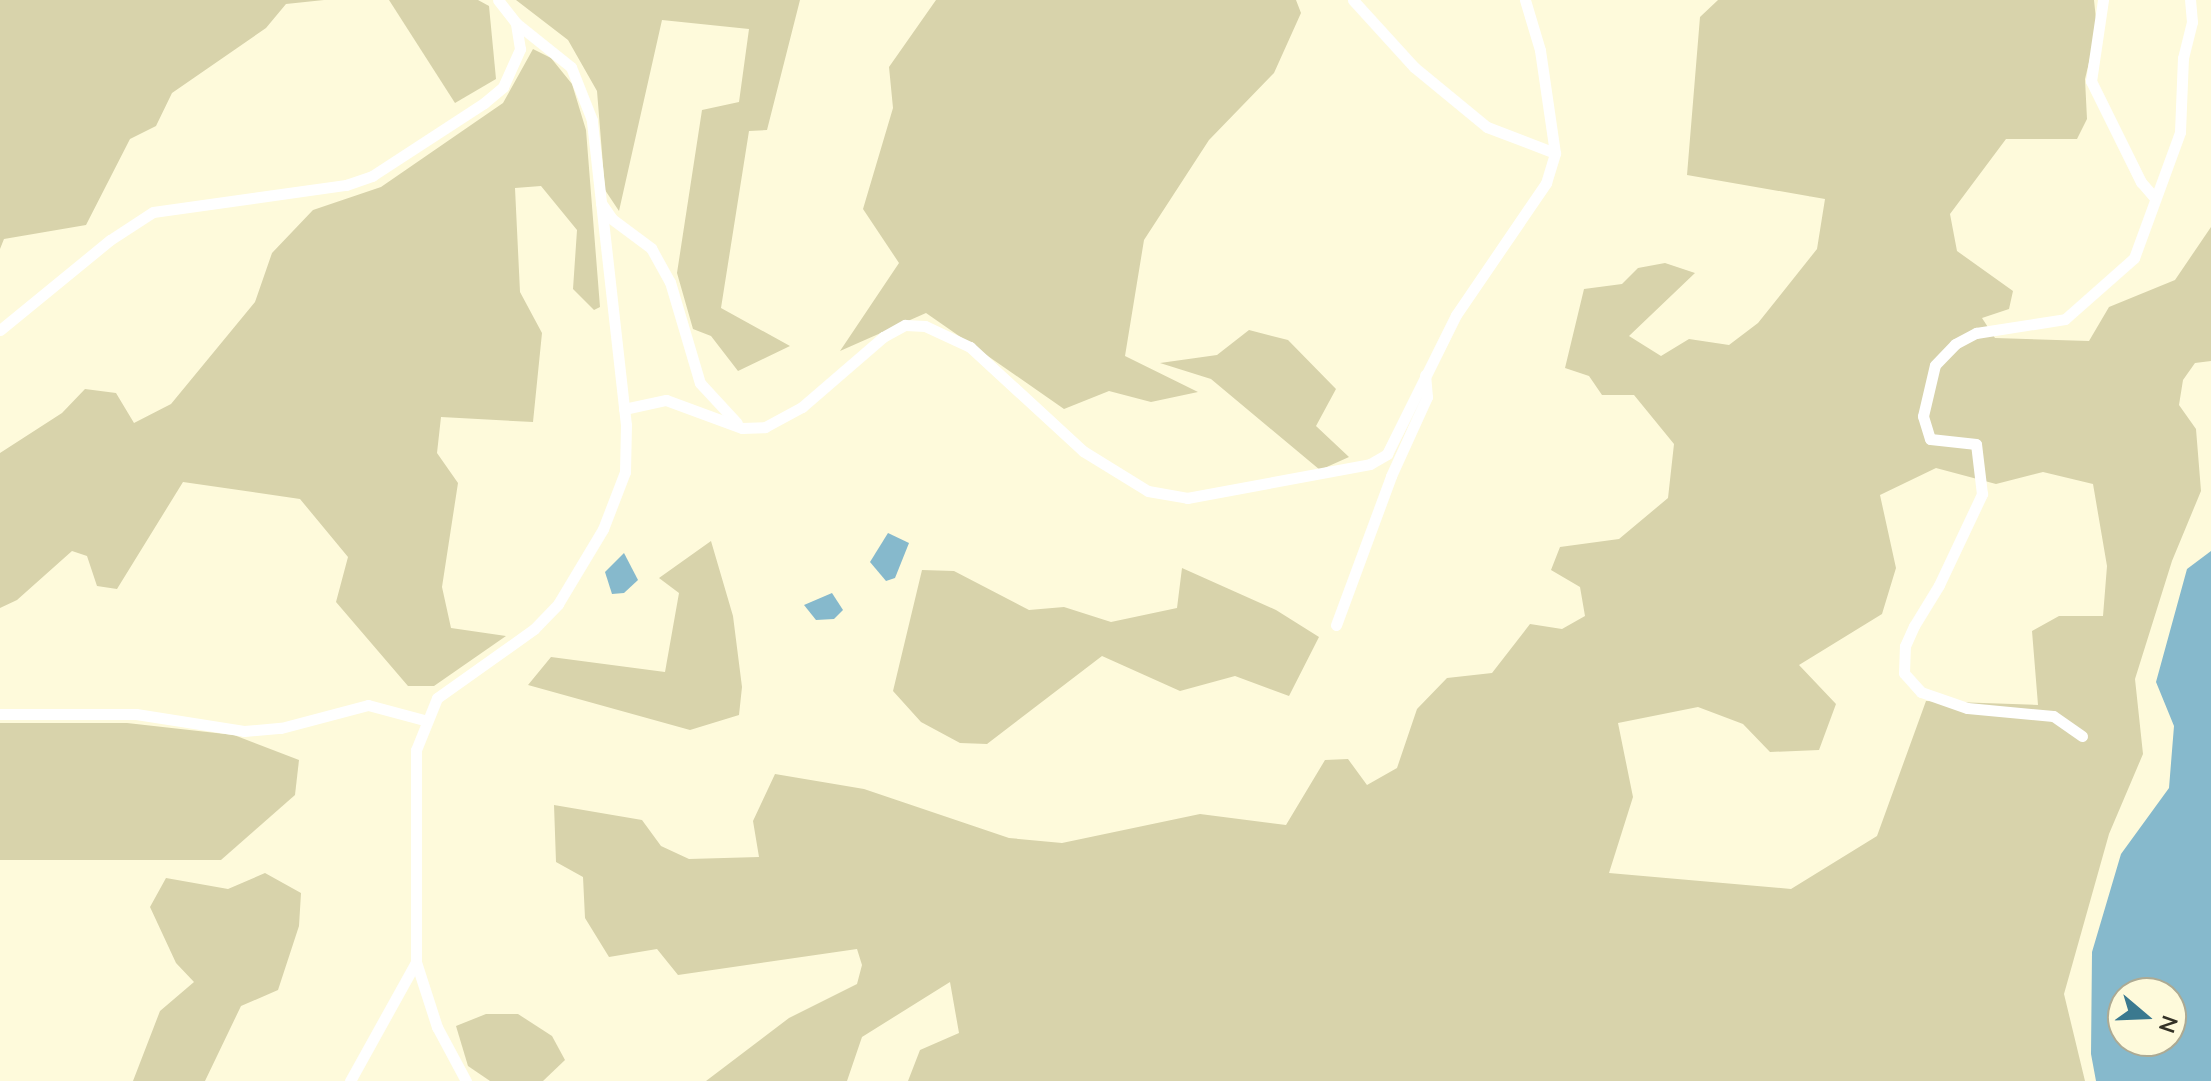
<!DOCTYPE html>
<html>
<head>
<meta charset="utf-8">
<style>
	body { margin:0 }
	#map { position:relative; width:2211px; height:1081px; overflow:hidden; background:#fefadb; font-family:"Nunito Sans",sans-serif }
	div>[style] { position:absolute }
	.green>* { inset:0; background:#d8d3ab }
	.water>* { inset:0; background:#86b9cc }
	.minor>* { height:11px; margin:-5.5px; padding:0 5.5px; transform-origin:5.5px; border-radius:5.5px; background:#fff }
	span { translate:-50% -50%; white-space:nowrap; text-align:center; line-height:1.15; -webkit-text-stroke:8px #fefadb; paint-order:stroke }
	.north { position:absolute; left:2107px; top:977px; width:80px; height:80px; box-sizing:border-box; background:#fefadb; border:2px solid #adaa93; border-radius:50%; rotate:109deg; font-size:22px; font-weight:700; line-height:32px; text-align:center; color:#343226 }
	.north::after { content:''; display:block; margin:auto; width:28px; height:36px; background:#3b798f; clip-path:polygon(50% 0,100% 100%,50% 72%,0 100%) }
</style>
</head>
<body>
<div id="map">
	<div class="green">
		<div style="clip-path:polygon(0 0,324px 0,286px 4px,266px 28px,172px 93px,156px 126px,130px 139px,86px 225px,4px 239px,0 249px)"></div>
		<div style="clip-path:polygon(389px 0,478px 0,489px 6px,496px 79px,455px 103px)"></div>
		<div style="clip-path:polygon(516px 0,800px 0,767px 130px,749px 131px,721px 308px,790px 346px,738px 371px,711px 336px,693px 329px,677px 273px,702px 110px,739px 102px,749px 29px,662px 20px,619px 211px,605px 190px,597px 91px,568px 40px)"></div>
		<div style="clip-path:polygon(936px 0,1296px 0,1301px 13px,1274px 73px,1209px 140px,1144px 240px,1125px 356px,1198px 392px,1151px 402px,1109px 391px,1064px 409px,926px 313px,840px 351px,899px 263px,863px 209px,893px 108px,889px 67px)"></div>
		<div style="clip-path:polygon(evenodd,1718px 0,2094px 0,2097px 29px,2085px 79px,2087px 119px,2077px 139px,2006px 139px,1950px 214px,1957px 251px,2013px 291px,2009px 309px,1982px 318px,1995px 338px,2089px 341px,2109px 307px,2175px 280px,2211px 227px,2211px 361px,2195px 363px,2183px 380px,2179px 405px,2196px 429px,2201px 491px,2172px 561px,2135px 679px,2143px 754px,2109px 834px,2064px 994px,2085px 1081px,908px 1081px,920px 1050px,959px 1033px,950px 982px,862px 1037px,847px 1081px,706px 1081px,789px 1018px,857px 984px,862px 965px,857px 949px,678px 975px,657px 949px,609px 957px,585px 918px,583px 877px,556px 862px,554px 805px,642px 820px,661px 846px,689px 859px,759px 857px,753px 821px,775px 774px,864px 789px,1009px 838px,1062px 843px,1200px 814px,1286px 825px,1325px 760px,1348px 759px,1367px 785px,1397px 768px,1417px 709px,1447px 678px,1492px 673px,1530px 624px,1562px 629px,1585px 616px,1580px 587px,1551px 570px,1560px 547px,1619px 539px,1668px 498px,1674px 444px,1634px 395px,1602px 395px,1589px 376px,1565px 368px,1584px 289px,1622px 284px,1638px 268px,1665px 263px,1695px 273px,1629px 336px,1661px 356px,1689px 339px,1729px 345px,1758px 323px,1817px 249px,1825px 199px,1687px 175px,1700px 17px,1718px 0,1936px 468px,1996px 484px,2043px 472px,2093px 484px,2107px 566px,2103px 616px,2059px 616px,2032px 631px,2038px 705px,1926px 701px,1877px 836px,1791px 889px,1609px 873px,1633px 797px,1618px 723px,1698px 707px,1743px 724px,1770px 752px,1819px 750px,1836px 704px,1799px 665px,1882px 614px,1896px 568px,1880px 495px,1936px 468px)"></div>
		<div style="clip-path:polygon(533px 49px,551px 58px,572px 84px,586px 130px,600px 307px,594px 310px,573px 289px,577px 230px,541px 186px,515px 188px,520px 292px,542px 333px,533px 422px,441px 417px,437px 453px,458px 483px,442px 587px,451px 628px,506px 636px,434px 686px,408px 686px,336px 602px,348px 557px,300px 499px,183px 482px,117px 589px,97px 586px,87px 556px,72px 551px,17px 600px,0 608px,0 453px,62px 413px,85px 389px,116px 393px,134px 423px,171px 404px,255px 302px,272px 253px,313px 210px,381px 187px,503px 103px)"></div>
		<div style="clip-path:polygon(1249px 330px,1288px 340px,1336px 389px,1316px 426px,1349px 457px,1320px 470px,1211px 379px,1160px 363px,1217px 355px)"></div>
		<div style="clip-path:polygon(711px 541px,733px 616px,742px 687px,739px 715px,690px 730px,528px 685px,551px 657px,665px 672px,679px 593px,659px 578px)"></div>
		<div style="clip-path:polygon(1182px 568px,1276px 610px,1319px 637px,1289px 696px,1235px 676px,1180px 691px,1102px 656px,987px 744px,960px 743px,921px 722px,893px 691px,922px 570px,954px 571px,1029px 610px,1064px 607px,1111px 622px,1177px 608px)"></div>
		<div style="clip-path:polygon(0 723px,127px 723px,234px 735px,299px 760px,295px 795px,221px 860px,0 860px)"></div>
		<div style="clip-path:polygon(265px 873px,301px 893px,299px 926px,278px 990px,241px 1006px,205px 1081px,133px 1081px,160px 1011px,194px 982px,176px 963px,150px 907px,166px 878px,228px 889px)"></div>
		<div style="clip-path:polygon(486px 1014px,518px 1014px,552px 1036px,565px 1060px,543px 1081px,490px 1081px,468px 1066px,456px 1026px)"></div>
	</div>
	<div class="water">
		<div style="clip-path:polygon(888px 533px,909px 543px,895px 578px,886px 581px,870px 562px)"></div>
		<div style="clip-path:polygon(evenodd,2211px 551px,2211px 1081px,2096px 1081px,2091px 1054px,2092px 952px,2121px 854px,2169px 788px,2174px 726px,2156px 682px,2187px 569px,2211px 551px,2123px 993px,2171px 993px,2171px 1041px,2123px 1041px,2123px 993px)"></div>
		<div style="clip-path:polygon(624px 553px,638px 580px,624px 593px,612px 594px,605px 572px)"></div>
		<div style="clip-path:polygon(832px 593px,843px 610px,834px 619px,816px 620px,804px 605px)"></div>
	</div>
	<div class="minor">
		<div style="left:1353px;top:0;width:91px;rotate:47.7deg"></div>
		<div style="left:1414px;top:67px;width:94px;rotate:39.4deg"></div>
		<div style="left:1487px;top:127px;width:73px;rotate:20.9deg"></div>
		<div style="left:2103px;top:0;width:82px;rotate:98.4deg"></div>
		<div style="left:2091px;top:81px;width:113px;rotate:63.7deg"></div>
		<div style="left:2141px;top:182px;width:20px;rotate:49deg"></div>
		<div style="left:601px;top:203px;width:19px;rotate:55deg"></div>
		<div style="left:612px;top:219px;width:49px;rotate:36.6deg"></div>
		<div style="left:651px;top:248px;width:39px;rotate:61deg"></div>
		<div style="left:670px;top:282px;width:105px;rotate:73.5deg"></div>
		<div style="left:700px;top:383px;width:54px;rotate:47.2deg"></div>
		<div style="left:0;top:330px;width:142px;rotate:-39.3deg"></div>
		<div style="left:110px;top:240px;width:51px;rotate:-33.1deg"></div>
		<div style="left:153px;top:212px;width:195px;rotate:-8deg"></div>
		<div style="left:346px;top:185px;width:28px;rotate:-19deg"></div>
		<div style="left:372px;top:176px;width:134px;rotate:-33.1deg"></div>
		<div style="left:484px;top:103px;width:25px;rotate:-40deg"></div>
		<div style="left:503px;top:87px;width:42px;rotate:-65.9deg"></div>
		<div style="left:520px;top:49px;width:26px;rotate:-99deg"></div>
		<div style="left:516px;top:23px;width:29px;rotate:-128deg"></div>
		<div style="left:624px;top:409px;width:43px;rotate:-12.1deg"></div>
		<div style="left:666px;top:400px;width:81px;rotate:20.2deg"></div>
		<div style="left:742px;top:428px;width:23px;rotate:-2deg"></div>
		<div style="left:765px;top:427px;width:42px;rotate:-28.4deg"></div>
		<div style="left:802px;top:407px;width:107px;rotate:-40.8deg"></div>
		<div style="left:883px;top:337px;width:25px;rotate:-29deg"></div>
		<div style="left:905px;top:325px;width:20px;rotate:3deg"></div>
		<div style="left:925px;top:326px;width:50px;rotate:25deg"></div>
		<div style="left:970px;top:347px;width:154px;rotate:42.6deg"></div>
		<div style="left:1083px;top:451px;width:76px;rotate:31.6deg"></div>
		<div style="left:1148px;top:491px;width:40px;rotate:10deg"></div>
		<div style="left:1187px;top:498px;width:186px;rotate:-10.5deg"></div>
		<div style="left:1370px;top:464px;width:20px;rotate:-30deg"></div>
		<div style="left:1387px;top:454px;width:155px;rotate:-63.6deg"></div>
		<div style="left:1456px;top:315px;width:160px;rotate:-55.7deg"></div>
		<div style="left:1546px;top:183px;width:31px;rotate:-73deg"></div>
		<div style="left:1555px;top:153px;width:104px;rotate:-98.3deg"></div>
		<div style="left:1540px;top:50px;width:52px;rotate:-106.7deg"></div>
		<div style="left:1336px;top:625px;width:159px;rotate:-69.7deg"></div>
		<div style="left:1391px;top:476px;width:87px;rotate:-65.5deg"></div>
		<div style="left:1427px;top:397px;width:22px;rotate:-95deg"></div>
		<div style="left:0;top:714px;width:136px"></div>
		<div style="left:136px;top:714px;width:109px;rotate:8.9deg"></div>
		<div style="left:244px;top:731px;width:37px;rotate:-5deg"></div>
		<div style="left:281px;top:728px;width:90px;rotate:-14.8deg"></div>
		<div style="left:368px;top:705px;width:58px;rotate:15deg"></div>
		<div style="left:2082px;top:736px;width:35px;rotate:-145deg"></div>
		<div style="left:2053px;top:716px;width:86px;rotate:-174.7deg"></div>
		<div style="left:1967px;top:708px;width:49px;rotate:-160.8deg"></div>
		<div style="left:1921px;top:692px;width:25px;rotate:-132deg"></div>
		<div style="left:1904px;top:673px;width:27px;rotate:-88deg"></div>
		<div style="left:1905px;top:646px;width:22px;rotate:-66deg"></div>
		<div style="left:1914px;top:626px;width:48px;rotate:-58.6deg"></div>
		<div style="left:1939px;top:585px;width:101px;rotate:-64.7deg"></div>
		<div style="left:1982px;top:494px;width:50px;rotate:-96.8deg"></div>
		<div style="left:1976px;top:444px;width:46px;rotate:-173.8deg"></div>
		<div style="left:1930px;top:439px;width:24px;rotate:-107deg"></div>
		<div style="left:1923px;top:416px;width:52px;rotate:-76.8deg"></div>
		<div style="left:1935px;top:365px;width:29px;rotate:-46deg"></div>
		<div style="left:1955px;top:344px;width:24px;rotate:-28deg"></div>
		<div style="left:1976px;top:333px;width:90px;rotate:-8.9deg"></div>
		<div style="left:2065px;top:319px;width:92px;rotate:-41.5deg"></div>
		<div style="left:2134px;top:258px;width:134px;rotate:-69.9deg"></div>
		<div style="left:2180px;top:132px;width:74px;rotate:-87.7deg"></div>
		<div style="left:2183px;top:58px;width:37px;rotate:-76deg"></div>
		<div style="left:2192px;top:22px;width:22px;rotate:-95deg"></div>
		<div style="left:350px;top:1081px;width:136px;rotate:-61deg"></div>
		<div style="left:466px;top:1081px;width:61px;rotate:-118.2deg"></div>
		<div style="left:437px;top:1027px;width:68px;rotate:-107.9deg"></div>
		<div style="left:416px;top:962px;width:212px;rotate:-90deg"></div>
		<div style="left:416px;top:750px;width:56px;rotate:-68deg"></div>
		<div style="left:437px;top:698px;width:119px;rotate:-35.4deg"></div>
		<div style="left:534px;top:629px;width:35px;rotate:-46deg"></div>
		<div style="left:558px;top:604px;width:87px;rotate:-59deg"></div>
		<div style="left:603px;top:529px;width:61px;rotate:-68.9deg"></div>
		<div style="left:625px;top:472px;width:47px;rotate:-88.8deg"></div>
		<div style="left:626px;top:425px;width:307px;rotate:-96.4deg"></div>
		<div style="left:592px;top:120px;width:57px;rotate:-111.6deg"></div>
		<div style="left:571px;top:67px;width:70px;rotate:-141.3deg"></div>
	</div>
	<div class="north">N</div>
</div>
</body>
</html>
